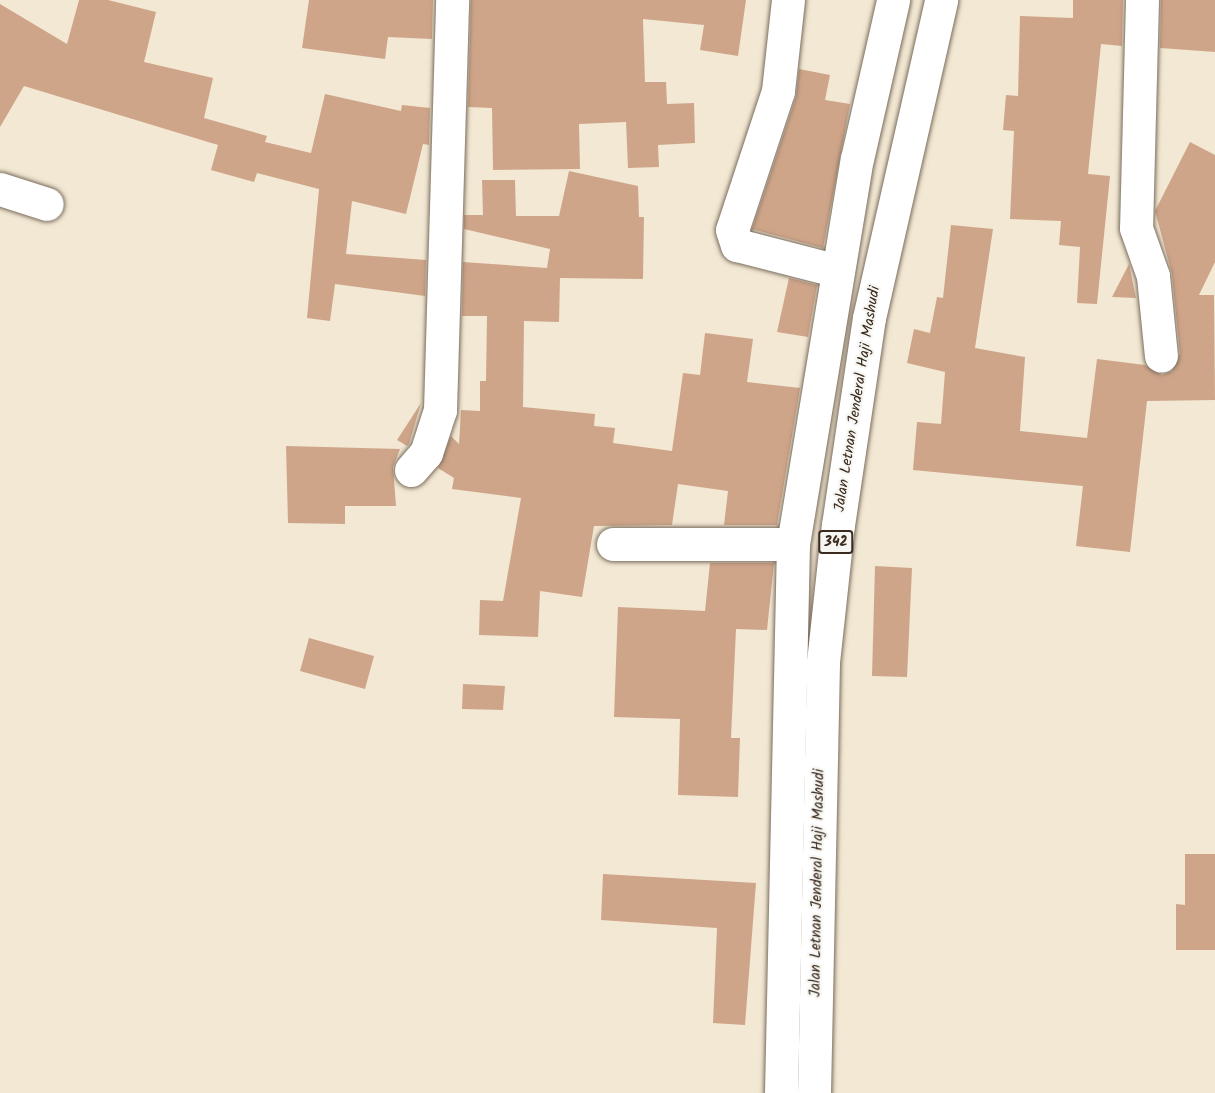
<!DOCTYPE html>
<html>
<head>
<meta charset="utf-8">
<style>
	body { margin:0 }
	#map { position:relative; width:1215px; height:1093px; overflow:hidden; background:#f2e8d3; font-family:Kalam,sans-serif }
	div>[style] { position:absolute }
	.building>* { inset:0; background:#cfa589 }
	.roads { filter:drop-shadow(0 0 2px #7b6c5d) drop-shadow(0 0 2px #7b6c5d) }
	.street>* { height:33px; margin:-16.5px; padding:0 16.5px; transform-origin:16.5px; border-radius:16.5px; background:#fff }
	.primary>* { height:33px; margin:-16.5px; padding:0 16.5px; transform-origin:16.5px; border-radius:16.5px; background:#fff }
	span { translate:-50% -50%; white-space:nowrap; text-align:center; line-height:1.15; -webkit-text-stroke:4.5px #f6f6f2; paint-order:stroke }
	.shield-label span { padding:2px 4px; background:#f6f6f2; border:2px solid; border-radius:4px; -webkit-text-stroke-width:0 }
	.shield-label { font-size:14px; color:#3b2a1e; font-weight:700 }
	.street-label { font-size:15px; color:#3b2a1e }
</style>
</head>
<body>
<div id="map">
	<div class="building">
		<div style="clip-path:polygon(79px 0,108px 0,156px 12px,144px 62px,213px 78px,204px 118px,267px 136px,265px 142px,311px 153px,325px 94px,401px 111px,402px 105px,430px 108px,429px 145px,423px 144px,406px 214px,352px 201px,346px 254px,426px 260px,425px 296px,335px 284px,330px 321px,307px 318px,319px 189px,257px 173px,254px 182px,211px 170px,218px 145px,24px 86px,0 127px,0 4px,67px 44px)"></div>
		<div style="clip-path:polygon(309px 0,433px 0,432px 39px,388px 37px,385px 59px,302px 48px)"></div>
		<div style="clip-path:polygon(471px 0,746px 0,738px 56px,700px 50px,704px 25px,643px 19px,645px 82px,666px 82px,667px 104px,694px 103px,695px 143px,658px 145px,659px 167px,628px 168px,626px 122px,579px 124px,580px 169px,493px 170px,492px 108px,468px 107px)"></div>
		<div style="clip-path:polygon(1073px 0,1123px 0,1122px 46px,1101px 44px,1088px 174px,1110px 176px,1097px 304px,1077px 303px,1080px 247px,1059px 245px,1061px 221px,1010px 219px,1014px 131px,1003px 130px,1006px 95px,1018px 96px,1020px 16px,1073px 18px)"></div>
		<div style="clip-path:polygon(1161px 0,1215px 0,1215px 52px,1160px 48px)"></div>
		<div style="clip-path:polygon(799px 69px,830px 75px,825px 100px,850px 104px,823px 248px,752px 229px,796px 97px)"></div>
		<div style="clip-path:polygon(1190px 142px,1215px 155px,1215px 262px,1199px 295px,1214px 295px,1215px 400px,1147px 401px,1130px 552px,1076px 546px,1083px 486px,913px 470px,917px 422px,941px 424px,945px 372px,907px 363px,914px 329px,930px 333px,937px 297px,943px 298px,951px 225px,993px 229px,975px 348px,1025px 357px,1020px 431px,1087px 438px,1097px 359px,1145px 365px,1162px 375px,1172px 371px,1180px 354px,1172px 274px,1155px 211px)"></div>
		<div style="clip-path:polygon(569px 171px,638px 186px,639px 217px,644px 217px,643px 279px,560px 278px,559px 322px,524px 321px,523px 407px,595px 414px,594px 426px,615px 428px,613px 443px,672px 451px,683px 373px,700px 375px,705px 333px,753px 339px,747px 382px,800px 388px,777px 525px,724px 525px,728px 491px,678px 484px,672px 525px,594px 526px,582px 597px,540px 591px,538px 637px,479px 635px,480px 600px,503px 601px,521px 498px,452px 489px,454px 478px,438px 468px,451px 436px,459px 444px,461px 410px,480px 411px,480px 381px,486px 381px,487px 316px,462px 316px,463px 262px,547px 268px,550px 249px,464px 229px,464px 215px,483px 215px,482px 180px,515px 180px,516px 216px,559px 216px)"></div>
		<div style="clip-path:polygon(1129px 264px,1136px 298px,1112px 297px)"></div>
		<div style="clip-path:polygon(789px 278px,817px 285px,808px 337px,777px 332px)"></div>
		<div style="clip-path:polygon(421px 403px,409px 444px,407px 446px,397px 440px)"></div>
		<div style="clip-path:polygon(286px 446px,400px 449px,393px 467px,396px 506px,345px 506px,345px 524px,288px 523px)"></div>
		<div style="clip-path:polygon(710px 563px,774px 563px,767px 630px,736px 629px,731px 738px,740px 738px,738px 797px,678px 795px,680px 719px,614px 717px,618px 607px,705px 611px)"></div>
		<div style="clip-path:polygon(875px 566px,912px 568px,907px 677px,872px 676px)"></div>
		<div style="clip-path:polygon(309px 638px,374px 656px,365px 689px,300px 671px)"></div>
		<div style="clip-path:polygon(463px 684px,505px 686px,503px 710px,462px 709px)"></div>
		<div style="clip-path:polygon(1185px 854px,1215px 854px,1215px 950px,1176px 950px,1176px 904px,1185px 905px)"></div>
		<div style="clip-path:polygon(603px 874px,756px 883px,745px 1025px,713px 1023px,717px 928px,601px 920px)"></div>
	</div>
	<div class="roads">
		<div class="street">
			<div style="left:788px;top:0;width:92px;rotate:96.3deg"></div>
			<div style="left:778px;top:91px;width:146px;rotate:108.3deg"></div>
			<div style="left:732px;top:230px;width:16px;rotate:72deg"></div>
			<div style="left:737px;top:245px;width:104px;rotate:14.4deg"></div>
			<div style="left:1142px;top:0;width:228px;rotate:91.5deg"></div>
			<div style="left:1136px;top:228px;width:51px;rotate:70.5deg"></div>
			<div style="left:1153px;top:276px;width:80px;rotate:84.3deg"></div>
			<div style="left:0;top:189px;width:49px;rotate:17.7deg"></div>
			<div style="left:411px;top:470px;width:23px;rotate:-49deg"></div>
			<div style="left:426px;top:453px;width:45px;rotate:-72deg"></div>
			<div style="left:440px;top:410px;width:410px;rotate:-88.3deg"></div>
			<div style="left:613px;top:544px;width:180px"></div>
		</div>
		<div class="primary">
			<div style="left:781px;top:1093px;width:549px;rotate:-88.75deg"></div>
			<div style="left:793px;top:544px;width:390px;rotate:-80.6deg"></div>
			<div style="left:857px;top:159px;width:163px;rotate:-77.2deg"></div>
			<div style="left:814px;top:1093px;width:431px;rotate:-88.8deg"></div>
			<div style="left:823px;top:662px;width:138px;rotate:-83.8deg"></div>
			<div style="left:838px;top:525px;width:209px;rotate:-81.5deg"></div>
			<div style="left:869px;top:318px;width:326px;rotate:-77.2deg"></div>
		</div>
	</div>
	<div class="shield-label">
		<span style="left:836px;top:542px">342</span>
	</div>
	<div class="street-label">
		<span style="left:858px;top:399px;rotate:-81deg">Jalan Letnan Jenderal Haji Mashudi</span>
		<span style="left:818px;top:883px;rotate:-89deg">Jalan Letnan Jenderal Haji Mashudi</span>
	</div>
</div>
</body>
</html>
